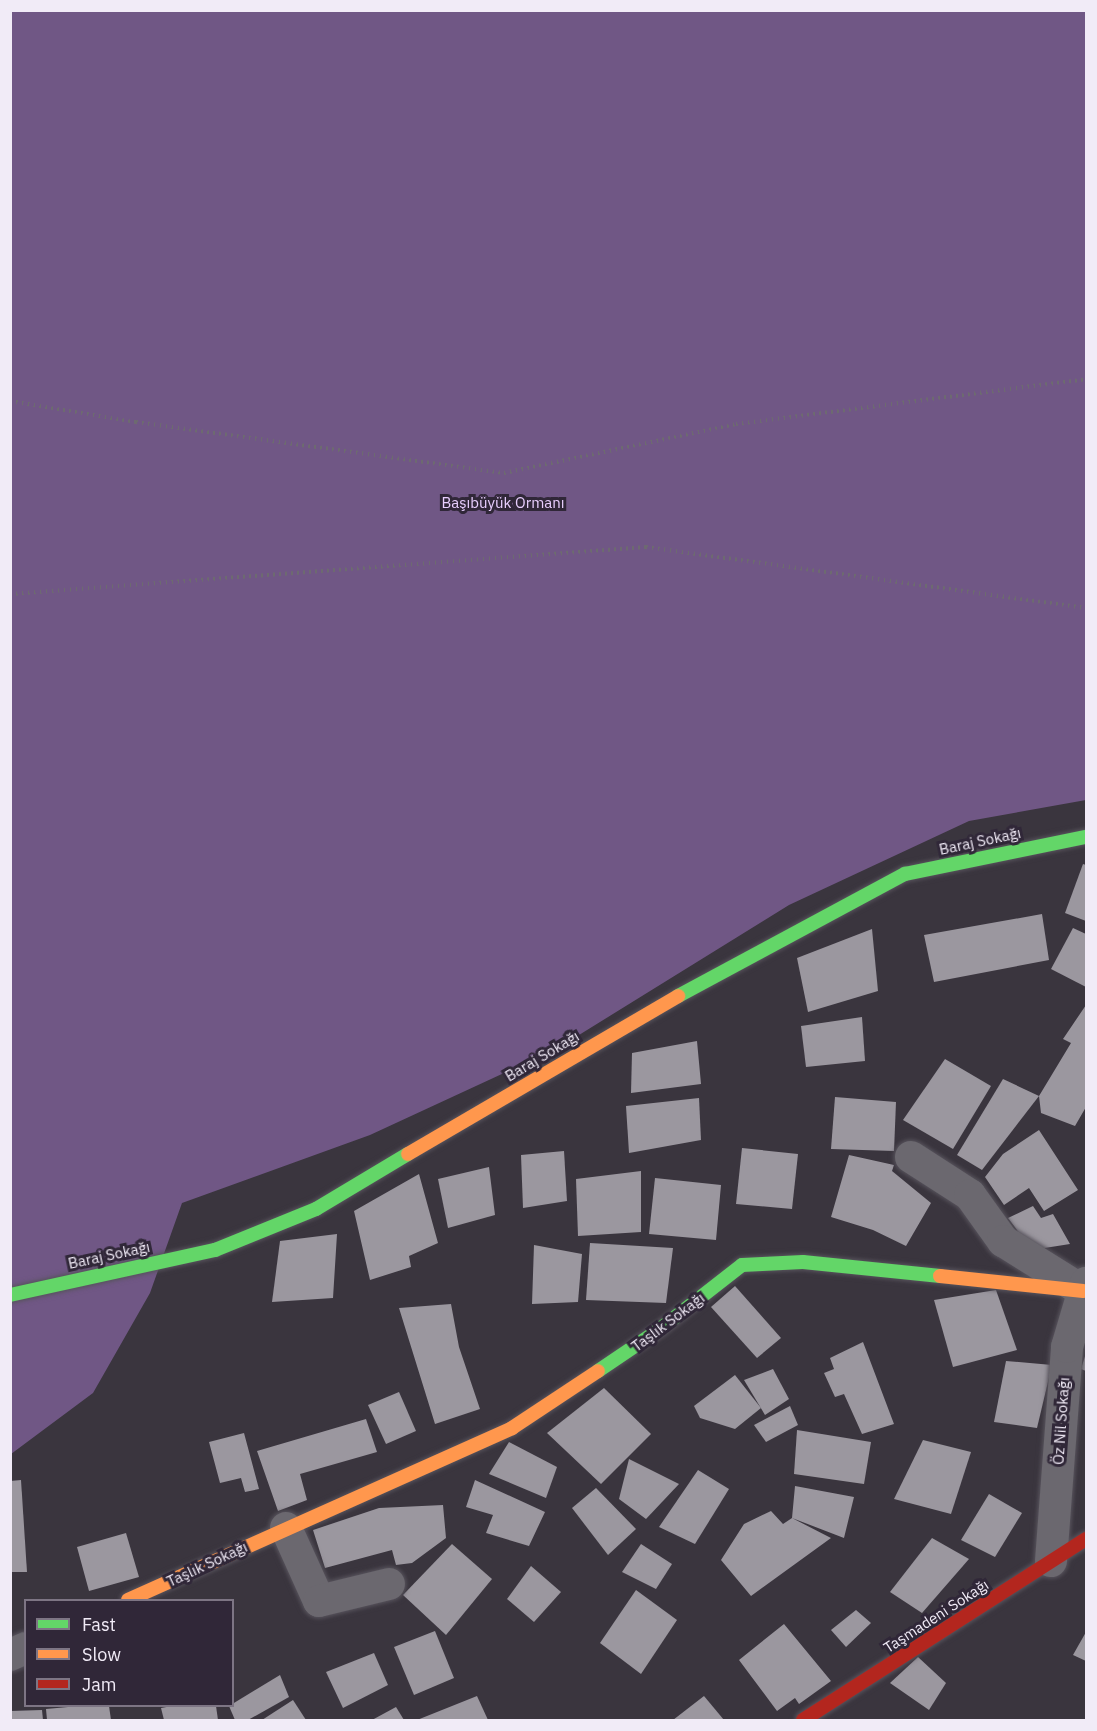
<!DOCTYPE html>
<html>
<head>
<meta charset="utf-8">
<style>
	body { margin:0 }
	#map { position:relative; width:1097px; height:1731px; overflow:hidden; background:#3a353e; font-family:"IBM Plex Sans",sans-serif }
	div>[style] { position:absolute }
	.forest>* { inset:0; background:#705785 }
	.building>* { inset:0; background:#9b979f }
	.path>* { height:4px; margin-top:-2px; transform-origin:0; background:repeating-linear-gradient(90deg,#6d6a70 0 1.5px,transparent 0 6px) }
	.roads { filter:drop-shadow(0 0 2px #57535c) drop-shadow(0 0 2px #57535c) }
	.street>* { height:32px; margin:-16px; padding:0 16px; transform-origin:16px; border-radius:16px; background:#6b686f }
	.fast>* { height:14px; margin:-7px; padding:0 7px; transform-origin:7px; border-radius:7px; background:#63d668 }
	.slow>* { height:14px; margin:-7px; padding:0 7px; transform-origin:7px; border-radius:7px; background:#ff974d }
	.jam>* { height:14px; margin:-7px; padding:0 7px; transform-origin:7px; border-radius:7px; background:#b3261e }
	span { translate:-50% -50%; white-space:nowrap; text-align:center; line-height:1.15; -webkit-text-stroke:6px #302738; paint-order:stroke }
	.park-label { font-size:15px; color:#e9cfff }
	.street-label { font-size:15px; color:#f1ebf7 }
	.frame { position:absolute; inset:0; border:12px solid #f1ebf7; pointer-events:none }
	.legend { position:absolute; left:24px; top:1599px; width:210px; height:108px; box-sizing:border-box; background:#302738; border:2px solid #7d7584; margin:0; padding:8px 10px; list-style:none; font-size:18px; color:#f1ebf7 }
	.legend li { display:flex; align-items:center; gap:12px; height:30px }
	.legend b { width:30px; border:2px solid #7d7584 }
</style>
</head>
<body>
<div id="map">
	<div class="forest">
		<div style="clip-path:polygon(11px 11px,1086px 11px,1086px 800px,969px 821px,789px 905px,558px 1048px,370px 1135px,182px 1203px,150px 1293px,93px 1393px,11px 1454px)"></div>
	</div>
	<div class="building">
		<div style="clip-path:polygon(1083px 864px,1086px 865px,1086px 921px,1065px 913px)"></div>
		<div style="clip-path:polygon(1042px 914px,1049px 960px,934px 982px,924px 935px)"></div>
		<div style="clip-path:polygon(1073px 928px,1086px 934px,1086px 987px,1051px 969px)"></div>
		<div style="clip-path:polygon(872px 929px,878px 991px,808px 1012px,797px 958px)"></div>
		<div style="clip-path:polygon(1086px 1005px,1086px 1107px,1075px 1126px,1041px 1113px,1039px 1096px,1071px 1043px,1063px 1039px)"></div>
		<div style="clip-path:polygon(862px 1017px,865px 1061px,806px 1067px,801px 1026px)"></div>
		<div style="clip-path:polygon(697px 1041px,701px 1084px,631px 1093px,632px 1053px)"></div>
		<div style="clip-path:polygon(945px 1059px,991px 1086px,953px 1149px,903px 1120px)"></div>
		<div style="clip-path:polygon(1003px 1079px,1039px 1096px,982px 1170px,957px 1155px)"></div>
		<div style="clip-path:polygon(835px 1097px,896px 1102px,894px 1151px,831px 1149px)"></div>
		<div style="clip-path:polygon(699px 1098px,701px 1140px,629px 1153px,626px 1106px)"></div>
		<div style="clip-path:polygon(1039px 1130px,1078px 1190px,1044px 1211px,1029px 1188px,1004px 1205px,985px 1177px,1003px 1154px)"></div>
		<div style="clip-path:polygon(742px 1148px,798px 1154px,792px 1209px,736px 1204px)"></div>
		<div style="clip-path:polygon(564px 1151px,567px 1201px,523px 1208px,521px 1155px)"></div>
		<div style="clip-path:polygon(849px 1155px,894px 1165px,892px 1171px,931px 1203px,906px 1246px,873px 1230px,831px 1217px)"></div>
		<div style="clip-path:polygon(489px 1167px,495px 1215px,448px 1228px,438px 1179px)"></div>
		<div style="clip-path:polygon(641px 1171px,641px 1232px,578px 1236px,576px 1179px)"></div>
		<div style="clip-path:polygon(419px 1174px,438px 1243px,409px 1256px,411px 1267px,370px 1280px,354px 1211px)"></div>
		<div style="clip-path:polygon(655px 1178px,721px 1185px,716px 1240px,649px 1234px)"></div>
		<div style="clip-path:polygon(1033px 1206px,1041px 1218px,1053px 1214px,1070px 1244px,1032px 1250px,1008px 1218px)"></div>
		<div style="clip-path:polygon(337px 1234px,333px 1298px,272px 1302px,280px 1241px)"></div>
		<div style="clip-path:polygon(590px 1243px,673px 1248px,666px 1303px,586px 1300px)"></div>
		<div style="clip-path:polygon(534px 1245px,582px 1254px,578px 1302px,532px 1304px)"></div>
		<div style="clip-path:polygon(735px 1286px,781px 1338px,757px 1358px,711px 1307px)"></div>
		<div style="clip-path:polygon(996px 1290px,1017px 1350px,953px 1367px,934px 1300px)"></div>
		<div style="clip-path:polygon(451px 1304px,459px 1347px,480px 1409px,435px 1424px,399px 1308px)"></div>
		<div style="clip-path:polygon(863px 1342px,894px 1424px,862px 1434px,844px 1394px,835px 1397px,824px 1373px,834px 1369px,830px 1358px)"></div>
		<div style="clip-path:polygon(1086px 1353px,1086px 1371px,1081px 1369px)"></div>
		<div style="clip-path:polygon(1006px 1361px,1052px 1365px,1037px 1428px,994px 1422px)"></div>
		<div style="clip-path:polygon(773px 1369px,789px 1399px,765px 1415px,744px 1380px)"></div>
		<div style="clip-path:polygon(735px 1375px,761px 1408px,735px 1429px,700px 1418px,694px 1406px)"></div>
		<div style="clip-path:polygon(604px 1388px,651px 1434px,601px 1484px,547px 1433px)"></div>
		<div style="clip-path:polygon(399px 1392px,416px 1431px,386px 1444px,368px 1405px)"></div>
		<div style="clip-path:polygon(790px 1406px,798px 1425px,766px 1442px,754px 1425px)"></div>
		<div style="clip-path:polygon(366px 1419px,377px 1452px,300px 1474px,307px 1500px,278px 1511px,257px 1451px)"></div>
		<div style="clip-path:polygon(797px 1430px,871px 1442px,864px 1484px,794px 1474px)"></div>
		<div style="clip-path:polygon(244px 1433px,259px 1489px,245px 1492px,241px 1478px,220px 1483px,209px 1442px)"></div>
		<div style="clip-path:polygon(923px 1440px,971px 1452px,951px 1514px,894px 1499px)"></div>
		<div style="clip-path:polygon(509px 1442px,557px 1467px,546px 1498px,489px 1474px)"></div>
		<div style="clip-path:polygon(629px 1459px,679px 1484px,646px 1519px,619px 1499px)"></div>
		<div style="clip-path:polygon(698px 1470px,729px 1489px,695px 1544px,659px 1527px)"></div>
		<div style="clip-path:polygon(21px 1480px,27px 1572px,10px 1572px,10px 1481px)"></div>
		<div style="clip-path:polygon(475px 1480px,545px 1512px,529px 1546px,486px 1533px,493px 1515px,466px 1507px)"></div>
		<div style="clip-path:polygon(795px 1486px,854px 1497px,844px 1538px,792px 1518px,831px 1538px,751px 1596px,721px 1560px,744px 1524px,771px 1511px,783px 1524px,792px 1518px)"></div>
		<div style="clip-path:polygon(596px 1488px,636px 1529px,608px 1555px,572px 1508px)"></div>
		<div style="clip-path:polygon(989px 1494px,1022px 1513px,995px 1557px,961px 1540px)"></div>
		<div style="clip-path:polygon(443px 1505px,446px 1538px,412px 1563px,396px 1565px,392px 1550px,325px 1568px,313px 1530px,379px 1508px)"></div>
		<div style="clip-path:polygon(126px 1533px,139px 1577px,89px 1591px,77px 1547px)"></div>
		<div style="clip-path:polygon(932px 1538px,969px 1559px,922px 1613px,890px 1592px)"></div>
		<div style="clip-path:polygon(452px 1544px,492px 1579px,446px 1635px,403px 1595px)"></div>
		<div style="clip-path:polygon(641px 1544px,672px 1564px,656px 1589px,622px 1572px)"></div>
		<div style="clip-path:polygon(531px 1566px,561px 1592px,534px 1622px,507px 1599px)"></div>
		<div style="clip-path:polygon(636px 1590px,677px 1620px,641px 1674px,600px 1643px)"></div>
		<div style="clip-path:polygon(856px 1610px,871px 1623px,846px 1647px,831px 1630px)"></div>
		<div style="clip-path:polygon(784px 1624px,831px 1681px,799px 1704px,795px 1698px,777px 1711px,739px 1660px)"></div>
		<div style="clip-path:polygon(435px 1631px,454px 1678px,414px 1695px,394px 1647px)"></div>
		<div style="clip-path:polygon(1086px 1632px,1086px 1661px,1073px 1655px)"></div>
		<div style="clip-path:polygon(374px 1653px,388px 1685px,343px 1708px,326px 1672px)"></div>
		<div style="clip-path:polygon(918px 1657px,946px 1683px,929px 1710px,890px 1683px)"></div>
		<div style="clip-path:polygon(280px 1675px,289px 1697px,248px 1720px,235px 1720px,229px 1706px)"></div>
		<div style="clip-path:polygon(477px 1696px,488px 1720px,417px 1720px)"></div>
		<div style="clip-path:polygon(704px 1696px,724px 1720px,673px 1720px)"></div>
		<div style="clip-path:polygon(293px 1700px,306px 1720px,262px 1720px)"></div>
		<div style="clip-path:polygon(79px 1706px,109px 1706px,111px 1720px,47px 1720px,46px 1709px)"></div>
		<div style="clip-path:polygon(172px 1706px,216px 1706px,218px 1720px,164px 1720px,161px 1708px)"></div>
		<div style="clip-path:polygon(396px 1707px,404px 1720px,372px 1720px)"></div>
		<div style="clip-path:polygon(42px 1710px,43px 1720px,10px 1720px,10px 1711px)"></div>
	</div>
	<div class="path">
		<div style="left:10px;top:401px;width:128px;rotate:9.5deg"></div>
		<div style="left:136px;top:422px;width:372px;rotate:7.9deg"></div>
		<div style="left:504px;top:473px;width:237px;rotate:-11.9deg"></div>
		<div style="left:736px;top:424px;width:353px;rotate:-7.3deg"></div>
		<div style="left:10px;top:594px;width:638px;rotate:-4.23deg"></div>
		<div style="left:646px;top:547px;width:444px;rotate:7.9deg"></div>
	</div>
	<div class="roads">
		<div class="street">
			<div style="left:911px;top:1157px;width:70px;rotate:32.8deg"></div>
			<div style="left:970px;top:1195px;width:57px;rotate:54.3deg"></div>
			<div style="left:1003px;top:1241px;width:94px;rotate:32deg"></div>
			<div style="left:286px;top:1528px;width:80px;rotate:65.7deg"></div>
			<div style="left:319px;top:1601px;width:72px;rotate:-13.7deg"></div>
			<div style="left:1051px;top:1561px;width:215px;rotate:-85.7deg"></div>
			<div style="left:1067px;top:1347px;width:67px;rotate:-73.5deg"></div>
			<div style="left:10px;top:1655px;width:17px;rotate:-24deg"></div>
		</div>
		<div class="fast">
			<div style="left:678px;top:996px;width:258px;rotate:-28.3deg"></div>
			<div style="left:905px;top:874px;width:185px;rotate:-11.6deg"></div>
			<div style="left:10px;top:1295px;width:210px;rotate:-12.4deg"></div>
			<div style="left:215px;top:1250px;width:109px;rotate:-22.1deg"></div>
			<div style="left:316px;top:1209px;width:107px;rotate:-30.9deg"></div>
			<div style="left:598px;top:1371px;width:75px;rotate:-34.1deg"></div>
			<div style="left:660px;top:1329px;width:104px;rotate:-38deg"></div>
			<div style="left:742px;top:1265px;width:61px;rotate:-2.8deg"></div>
			<div style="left:803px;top:1262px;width:138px;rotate:5.8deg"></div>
		</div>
		<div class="slow">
			<div style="left:408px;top:1154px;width:313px;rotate:-30.3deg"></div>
			<div style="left:940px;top:1276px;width:144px;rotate:6deg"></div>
			<div style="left:128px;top:1600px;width:421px;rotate:-24.1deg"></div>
			<div style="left:512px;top:1428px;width:103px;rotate:-33.5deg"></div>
		</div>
		<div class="jam">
			<div style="left:803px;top:1720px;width:336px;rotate:-32.6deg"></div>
		</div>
	</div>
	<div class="park-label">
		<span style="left:503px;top:503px">Başıbüyük Ormanı</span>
	</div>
	<div class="street-label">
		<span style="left:980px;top:841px;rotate:-12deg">Baraj Sokağı</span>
		<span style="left:542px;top:1056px;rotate:-31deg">Baraj Sokağı</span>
		<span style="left:109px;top:1255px;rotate:-12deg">Baraj Sokağı</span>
		<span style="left:668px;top:1322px;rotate:-37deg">Taşlık Sokağı</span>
		<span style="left:1061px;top:1421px;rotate:-86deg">Öz Nil Sokağı</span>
		<span style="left:207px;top:1564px;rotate:-25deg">Taşlık Sokağı</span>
		<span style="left:936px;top:1616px;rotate:-33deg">Taşmadeni Sokağı</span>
	</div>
	<div class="frame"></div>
	<ul class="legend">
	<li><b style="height:8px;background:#63d668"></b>Fast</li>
	<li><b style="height:8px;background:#ff974d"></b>Slow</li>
	<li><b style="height:8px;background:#b3261e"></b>Jam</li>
	</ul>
</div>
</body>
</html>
